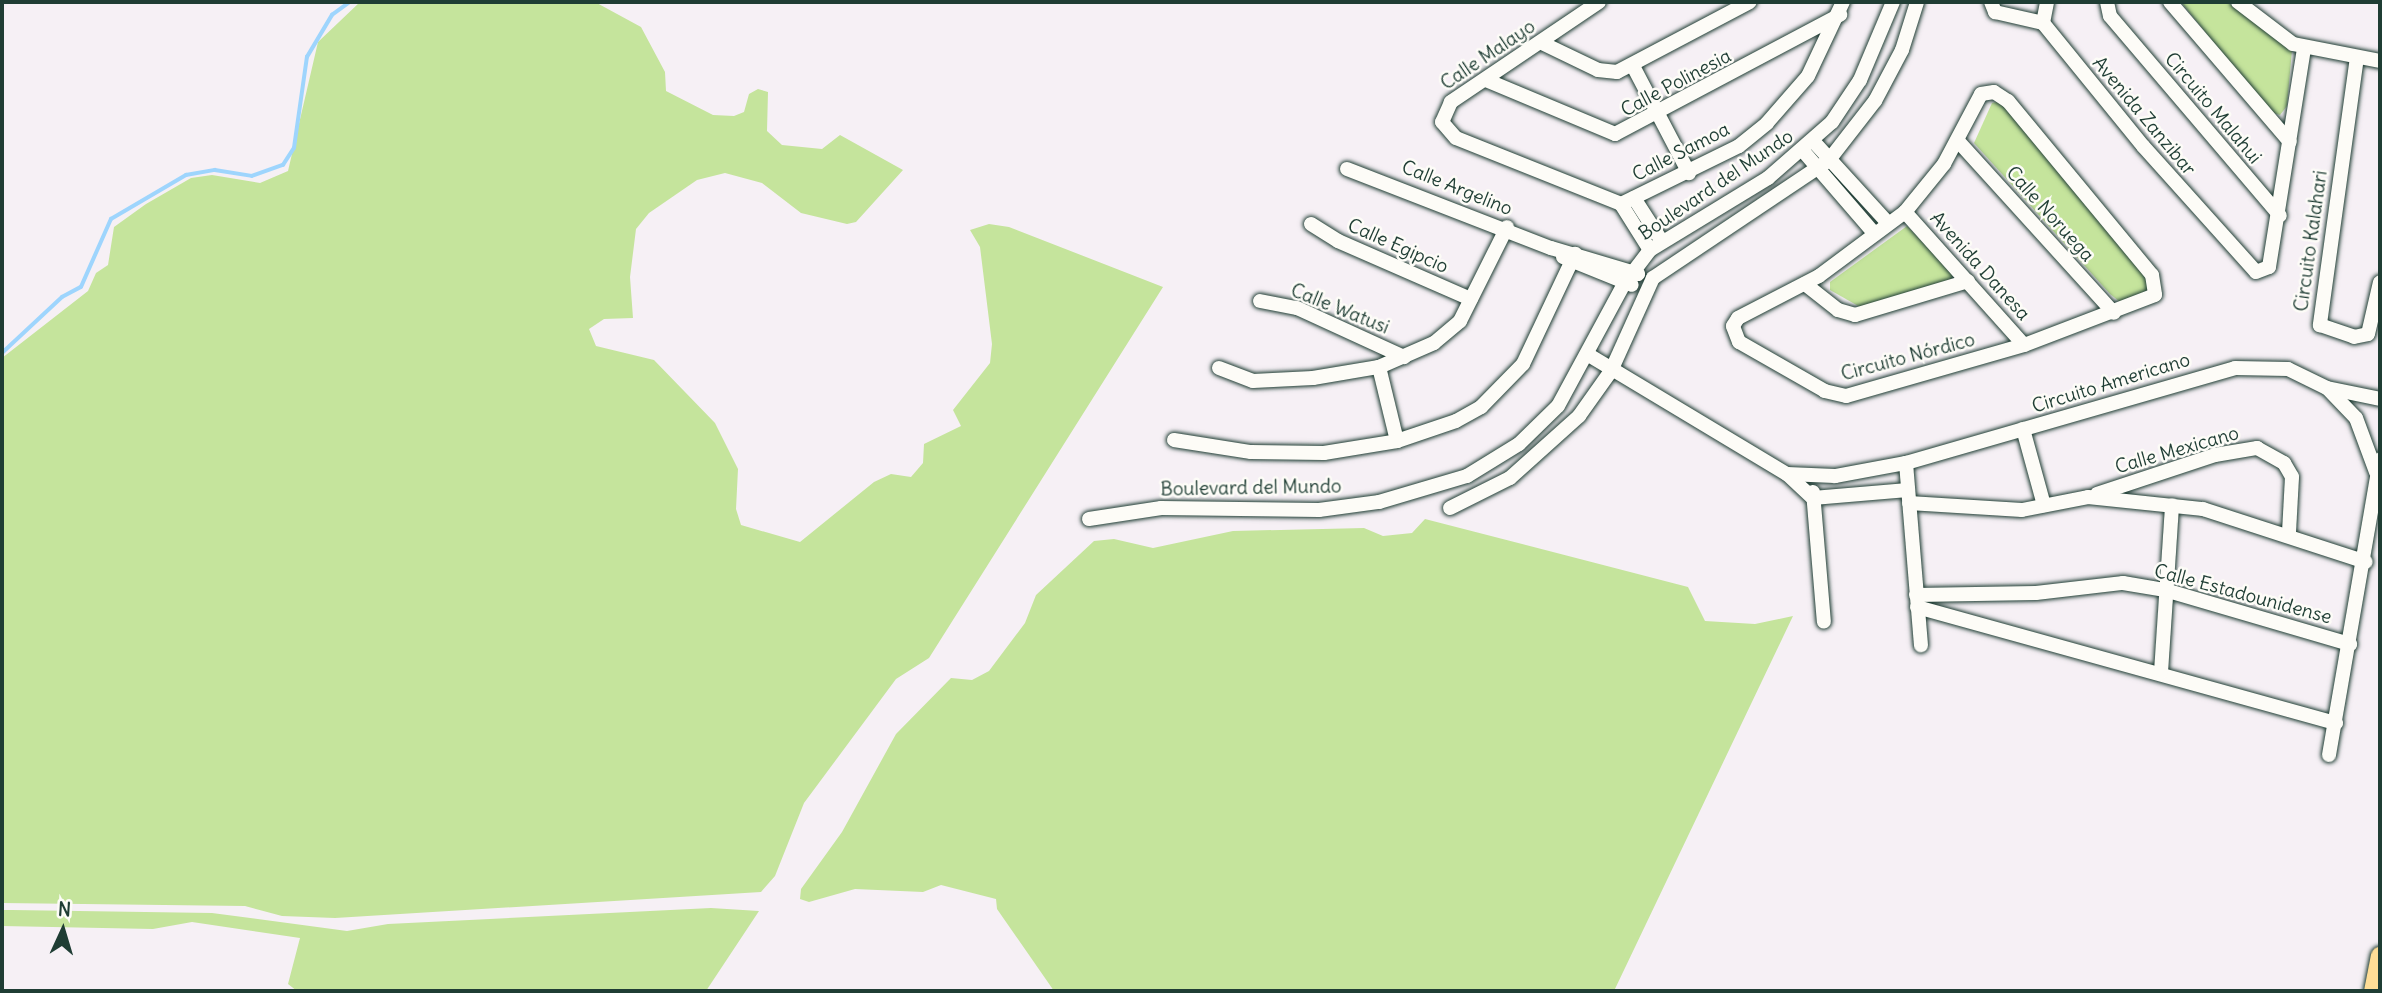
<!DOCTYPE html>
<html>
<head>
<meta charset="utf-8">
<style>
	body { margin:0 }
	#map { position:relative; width:2382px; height:993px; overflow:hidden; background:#f6f0f5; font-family:Delius,sans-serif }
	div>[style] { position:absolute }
	.green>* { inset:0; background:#c5e49c }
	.stream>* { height:3.5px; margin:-1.75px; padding:0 1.75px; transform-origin:1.75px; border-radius:1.75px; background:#9ed5fd }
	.roads { filter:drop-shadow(0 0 2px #1f3d34) drop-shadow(0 0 2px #1f3d34) }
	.minor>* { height:14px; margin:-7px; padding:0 7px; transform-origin:7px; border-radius:7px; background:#fdfcf7 }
	.highway>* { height:19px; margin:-9.5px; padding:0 9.5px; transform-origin:9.5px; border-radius:9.5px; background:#ffdd96 }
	span { translate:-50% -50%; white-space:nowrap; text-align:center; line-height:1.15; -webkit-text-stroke:5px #fdfcf7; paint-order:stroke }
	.street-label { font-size:19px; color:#1f3d34 }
	.frame { position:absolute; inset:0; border:4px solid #1f3d34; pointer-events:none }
	.north { position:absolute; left:28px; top:895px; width:70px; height:70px; -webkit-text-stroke:5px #fdfcf7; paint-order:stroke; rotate:4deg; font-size:19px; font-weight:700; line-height:28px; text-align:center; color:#1f3d34 }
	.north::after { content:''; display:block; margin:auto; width:24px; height:32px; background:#1f3d34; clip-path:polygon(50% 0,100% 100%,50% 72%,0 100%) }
</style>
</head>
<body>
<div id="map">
	<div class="green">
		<div style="clip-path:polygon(360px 2px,595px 2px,641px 27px,665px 72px,666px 91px,713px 115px,734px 116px,744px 112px,749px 94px,758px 89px,768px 92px,767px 131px,782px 145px,822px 149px,840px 135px,903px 170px,856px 222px,847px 224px,801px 213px,762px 183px,725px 173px,697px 180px,649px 213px,636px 229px,630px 277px,633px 318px,604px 319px,589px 329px,596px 346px,654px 360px,715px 423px,738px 469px,736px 509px,741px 525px,800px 542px,874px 482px,891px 474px,911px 477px,923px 463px,924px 444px,961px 426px,953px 410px,990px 363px,992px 344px,980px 247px,970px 230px,989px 224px,1009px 227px,1163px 287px,929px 658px,896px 679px,804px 803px,775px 876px,761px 892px,335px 918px,282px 916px,245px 906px,2px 903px,2px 358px,88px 291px,96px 273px,108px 265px,114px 227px,146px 204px,191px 178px,212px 175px,260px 183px,288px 171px,318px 42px)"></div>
		<div style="clip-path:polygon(2181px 2px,2227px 2px,2292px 50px,2287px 106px,2280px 115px,2270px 112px)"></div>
		<div style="clip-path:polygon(2001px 101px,2151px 280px,2148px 296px,2120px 302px,2110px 294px,1974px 143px,1992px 103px)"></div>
		<div style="clip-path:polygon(1907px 226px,1953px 274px,1951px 281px,1860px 307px,1830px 290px,1830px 282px)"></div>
		<div style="clip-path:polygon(1425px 519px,1688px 587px,1705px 621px,1755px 624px,1793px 616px,1614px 991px,1054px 991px,997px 909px,996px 899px,941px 885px,923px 892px,855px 889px,809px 902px,800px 899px,801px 889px,842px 832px,896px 734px,951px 678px,972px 680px,989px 671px,1025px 623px,1036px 595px,1094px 541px,1114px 539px,1153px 548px,1233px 531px,1364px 528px,1383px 536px,1412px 533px)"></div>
		<div style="clip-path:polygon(711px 908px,759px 911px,706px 991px,297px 991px,288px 984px,300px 938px,192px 922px,153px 929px,2px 926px,2px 910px,12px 910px,212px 913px,347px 931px,388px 924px)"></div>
	</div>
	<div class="stream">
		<div style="left:2px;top:353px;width:82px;rotate:-43deg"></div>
		<div style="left:62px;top:297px;width:21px;rotate:-28deg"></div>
		<div style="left:81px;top:287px;width:74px;rotate:-66.2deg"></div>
		<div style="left:111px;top:219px;width:87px;rotate:-30.4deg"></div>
		<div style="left:186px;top:175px;width:29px;rotate:-10deg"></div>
		<div style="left:215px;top:170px;width:37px;rotate:9deg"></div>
		<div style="left:252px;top:176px;width:33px;rotate:-20deg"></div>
		<div style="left:283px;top:165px;width:20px;rotate:-57deg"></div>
		<div style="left:294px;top:148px;width:92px;rotate:-81.9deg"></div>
		<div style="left:307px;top:57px;width:49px;rotate:-59.2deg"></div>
		<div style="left:332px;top:15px;width:22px;rotate:-36deg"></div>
	</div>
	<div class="roads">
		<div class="minor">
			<div style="left:1599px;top:2px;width:179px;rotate:146deg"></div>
			<div style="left:1451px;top:102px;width:22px;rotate:114deg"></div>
			<div style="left:1442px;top:122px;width:21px;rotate:49deg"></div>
			<div style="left:1456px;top:138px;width:178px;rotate:21.8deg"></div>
			<div style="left:1621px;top:204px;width:131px;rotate:-26.2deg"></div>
			<div style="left:1739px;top:146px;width:36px;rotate:-39deg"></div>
			<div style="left:1767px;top:123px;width:62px;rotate:-48.9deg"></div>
			<div style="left:1808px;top:76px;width:82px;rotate:-64.7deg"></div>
			<div style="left:1991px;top:2px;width:11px;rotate:68deg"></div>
			<div style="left:1995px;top:12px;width:49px;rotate:12.9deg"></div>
			<div style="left:2043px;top:23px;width:159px;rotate:50.9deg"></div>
			<div style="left:2143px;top:146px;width:169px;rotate:48.1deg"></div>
			<div style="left:2256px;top:272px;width:14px;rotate:-21deg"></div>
			<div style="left:2269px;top:267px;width:222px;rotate:-80.9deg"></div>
			<div style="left:2107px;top:2px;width:14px;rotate:78deg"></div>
			<div style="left:2110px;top:16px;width:262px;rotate:49.6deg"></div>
			<div style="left:2170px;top:2px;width:184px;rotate:49.4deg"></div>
			<div style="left:2238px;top:2px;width:69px;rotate:37.4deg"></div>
			<div style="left:2293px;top:44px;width:89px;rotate:11.1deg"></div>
			<div style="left:2043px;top:23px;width:21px;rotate:-79deg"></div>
			<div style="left:1542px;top:43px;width:62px;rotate:25.7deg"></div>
			<div style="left:1598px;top:70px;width:19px;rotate:6deg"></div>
			<div style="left:1617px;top:72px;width:150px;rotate:-27.8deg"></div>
			<div style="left:2357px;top:57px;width:271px;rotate:97.9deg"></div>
			<div style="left:2320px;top:325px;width:36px;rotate:19deg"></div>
			<div style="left:2354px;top:337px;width:14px;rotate:-12deg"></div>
			<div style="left:2368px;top:334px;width:53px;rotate:-77deg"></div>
			<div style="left:1633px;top:66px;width:121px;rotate:62.4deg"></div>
			<div style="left:1486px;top:80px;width:140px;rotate:22.7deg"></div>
			<div style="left:1615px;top:134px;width:255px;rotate:-27.9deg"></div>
			<div style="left:1994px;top:92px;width:17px;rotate:33deg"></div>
			<div style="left:2008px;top:101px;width:226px;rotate:50.4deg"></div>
			<div style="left:2152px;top:275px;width:20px;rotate:81deg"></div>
			<div style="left:2155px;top:295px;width:140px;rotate:159.1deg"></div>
			<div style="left:2024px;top:345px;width:185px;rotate:164deg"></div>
			<div style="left:1846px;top:396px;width:22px;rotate:-167deg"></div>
			<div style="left:1825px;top:391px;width:99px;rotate:-150.3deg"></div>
			<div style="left:1739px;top:342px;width:17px;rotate:-111deg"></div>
			<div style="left:1733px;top:326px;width:9px;rotate:-58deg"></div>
			<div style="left:1738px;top:318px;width:91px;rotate:-27.4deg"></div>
			<div style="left:1819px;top:276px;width:107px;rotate:-36.7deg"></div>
			<div style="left:1905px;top:212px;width:62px;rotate:-50.9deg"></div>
			<div style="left:1944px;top:164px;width:79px;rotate:-62.1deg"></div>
			<div style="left:1981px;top:94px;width:13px;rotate:-9deg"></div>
			<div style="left:1958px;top:141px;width:232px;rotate:47.8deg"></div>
			<div style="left:1814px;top:142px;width:110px;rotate:47.6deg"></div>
			<div style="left:1804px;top:152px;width:107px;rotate:49.2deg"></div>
			<div style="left:1347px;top:169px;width:219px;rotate:21.2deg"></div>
			<div style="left:1551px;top:248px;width:91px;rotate:16.6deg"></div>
			<div style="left:1634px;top:198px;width:50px;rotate:57.3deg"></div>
			<div style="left:1621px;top:204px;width:54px;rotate:57.8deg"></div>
			<div style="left:1905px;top:212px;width:178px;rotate:48.2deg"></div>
			<div style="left:1311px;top:224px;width:32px;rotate:32deg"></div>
			<div style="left:1338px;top:241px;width:145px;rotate:23.6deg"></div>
			<div style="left:1563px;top:257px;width:74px;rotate:22.1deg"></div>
			<div style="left:1805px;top:284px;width:42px;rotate:38.2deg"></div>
			<div style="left:1838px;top:310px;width:18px;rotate:16deg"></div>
			<div style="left:1855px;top:315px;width:118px;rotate:-16.7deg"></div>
			<div style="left:1260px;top:301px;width:38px;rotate:11deg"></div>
			<div style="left:1297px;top:308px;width:118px;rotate:24.6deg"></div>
			<div style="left:1587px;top:354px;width:233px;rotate:31deg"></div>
			<div style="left:1787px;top:474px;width:35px;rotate:43deg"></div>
			<div style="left:1379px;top:367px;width:76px;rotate:76.3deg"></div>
			<div style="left:1219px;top:368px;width:36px;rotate:21deg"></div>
			<div style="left:1253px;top:381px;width:60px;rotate:-2.9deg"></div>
			<div style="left:1313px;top:378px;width:67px;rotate:-9.5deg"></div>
			<div style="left:1379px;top:367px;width:60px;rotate:-23.6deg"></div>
			<div style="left:1434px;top:343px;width:34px;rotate:-40deg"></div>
			<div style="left:1460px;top:321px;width:105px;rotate:-63.4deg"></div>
			<div style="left:2328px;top:389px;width:40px;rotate:46deg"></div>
			<div style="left:2356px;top:418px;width:58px;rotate:69.7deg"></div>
			<div style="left:2023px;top:429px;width:79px;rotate:74.6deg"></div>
			<div style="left:1174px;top:440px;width:78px;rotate:8.9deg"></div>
			<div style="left:1251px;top:452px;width:73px;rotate:0.8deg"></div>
			<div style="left:1324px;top:453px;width:74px;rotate:-9.3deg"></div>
			<div style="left:1397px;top:441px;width:62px;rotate:-18.7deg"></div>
			<div style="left:1456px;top:421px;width:29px;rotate:-29deg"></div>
			<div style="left:1481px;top:407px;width:60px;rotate:-45.7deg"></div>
			<div style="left:1523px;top:364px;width:122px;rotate:-64.7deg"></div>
			<div style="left:1906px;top:463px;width:183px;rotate:85.3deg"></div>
			<div style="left:1787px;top:474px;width:48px;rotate:2.4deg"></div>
			<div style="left:1835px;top:476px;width:72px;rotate:-10.4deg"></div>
			<div style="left:1906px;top:463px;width:342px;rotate:-16.1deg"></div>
			<div style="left:2235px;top:368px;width:53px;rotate:1.1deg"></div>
			<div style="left:2288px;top:369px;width:43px;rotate:26deg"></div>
			<div style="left:2327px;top:388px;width:54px;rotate:11.7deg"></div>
			<div style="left:1813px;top:492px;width:130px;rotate:85.2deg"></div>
			<div style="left:2097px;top:494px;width:124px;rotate:-18.3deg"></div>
			<div style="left:2215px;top:455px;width:43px;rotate:-9.5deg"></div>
			<div style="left:2257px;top:448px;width:31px;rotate:29deg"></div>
			<div style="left:2284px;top:463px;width:16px;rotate:60deg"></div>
			<div style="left:2292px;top:477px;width:56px;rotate:93.1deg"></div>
			<div style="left:1813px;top:498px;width:95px;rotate:-4.8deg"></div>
			<div style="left:1909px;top:503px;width:113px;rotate:3.5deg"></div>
			<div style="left:2022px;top:510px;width:67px;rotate:-11.1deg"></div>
			<div style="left:2088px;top:497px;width:116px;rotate:6deg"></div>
			<div style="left:2203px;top:509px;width:171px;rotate:18deg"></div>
			<div style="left:1450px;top:508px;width:67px;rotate:-26.6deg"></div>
			<div style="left:1510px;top:478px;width:93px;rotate:-41.9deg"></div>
			<div style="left:1579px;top:416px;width:55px;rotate:-54.6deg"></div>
			<div style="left:1611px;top:371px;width:102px;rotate:-65.7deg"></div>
			<div style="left:1653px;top:278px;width:212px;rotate:-33.8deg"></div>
			<div style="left:1829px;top:160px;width:75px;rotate:-52.1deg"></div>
			<div style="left:1875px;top:101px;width:58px;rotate:-62.1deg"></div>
			<div style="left:1902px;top:50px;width:50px;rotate:-72.6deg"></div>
			<div style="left:1089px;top:519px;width:73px;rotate:-8.7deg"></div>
			<div style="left:1161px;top:508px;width:158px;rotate:0.7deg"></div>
			<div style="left:1319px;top:510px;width:61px;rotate:-7.6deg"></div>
			<div style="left:1379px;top:502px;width:92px;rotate:-16.5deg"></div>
			<div style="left:1467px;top:476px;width:61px;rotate:-31.6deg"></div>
			<div style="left:1519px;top:444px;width:54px;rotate:-44.3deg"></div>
			<div style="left:1558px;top:406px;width:139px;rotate:-61.6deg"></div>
			<div style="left:1624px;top:284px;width:43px;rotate:-52.6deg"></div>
			<div style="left:1650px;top:250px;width:138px;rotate:-31.4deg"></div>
			<div style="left:1768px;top:178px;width:85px;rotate:-41.2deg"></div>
			<div style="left:1832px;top:122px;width:50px;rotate:-56.3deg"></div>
			<div style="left:1860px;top:80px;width:85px;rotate:-67.1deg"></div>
			<div style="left:1916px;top:595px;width:120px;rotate:-1deg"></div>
			<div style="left:2036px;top:593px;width:88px;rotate:-6.6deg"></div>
			<div style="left:2123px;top:583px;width:43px;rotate:9.5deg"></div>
			<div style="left:2165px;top:590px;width:193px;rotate:16.3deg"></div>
			<div style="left:1917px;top:607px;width:435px;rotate:15.5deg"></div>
			<div style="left:2161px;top:672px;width:167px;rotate:-86.2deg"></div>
			<div style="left:2329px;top:755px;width:300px;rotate:-80.2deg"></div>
		</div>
		<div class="highway">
			<div style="left:2373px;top:991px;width:36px;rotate:-79deg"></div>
		</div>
	</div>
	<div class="street-label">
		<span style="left:1488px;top:55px;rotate:-34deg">Calle Malayo</span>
		<span style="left:1676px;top:83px;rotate:-28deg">Calle Polinesia</span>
		<span style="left:2213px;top:108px;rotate:50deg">Circuito Malahui</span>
		<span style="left:2144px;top:116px;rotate:50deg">Avenida Zanzibar</span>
		<span style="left:1681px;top:152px;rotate:-27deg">Calle Samoa</span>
		<span style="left:1716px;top:185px;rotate:-34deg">Boulevard del Mundo</span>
		<span style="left:1457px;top:188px;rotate:22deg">Calle Argelino</span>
		<span style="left:2050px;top:214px;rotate:48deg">Calle Noruega</span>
		<span style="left:2311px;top:241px;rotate:-82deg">Circuito Kalahari</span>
		<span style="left:1398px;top:246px;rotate:24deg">Calle Egipcio</span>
		<span style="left:1980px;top:266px;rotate:48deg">Avenida Danesa</span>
		<span style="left:1340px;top:309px;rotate:22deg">Calle Watusi</span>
		<span style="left:1908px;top:357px;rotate:-15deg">Circuito Nórdico</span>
		<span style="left:2111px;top:383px;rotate:-17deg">Circuito Americano</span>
		<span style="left:2177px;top:450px;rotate:-16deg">Calle Mexicano</span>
		<span style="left:1251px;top:488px;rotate:-1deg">Boulevard del Mundo</span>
		<span style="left:2243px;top:594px;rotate:15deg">Calle Estadounidense</span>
	</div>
	<div class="frame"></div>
	<div class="north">N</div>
</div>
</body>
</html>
